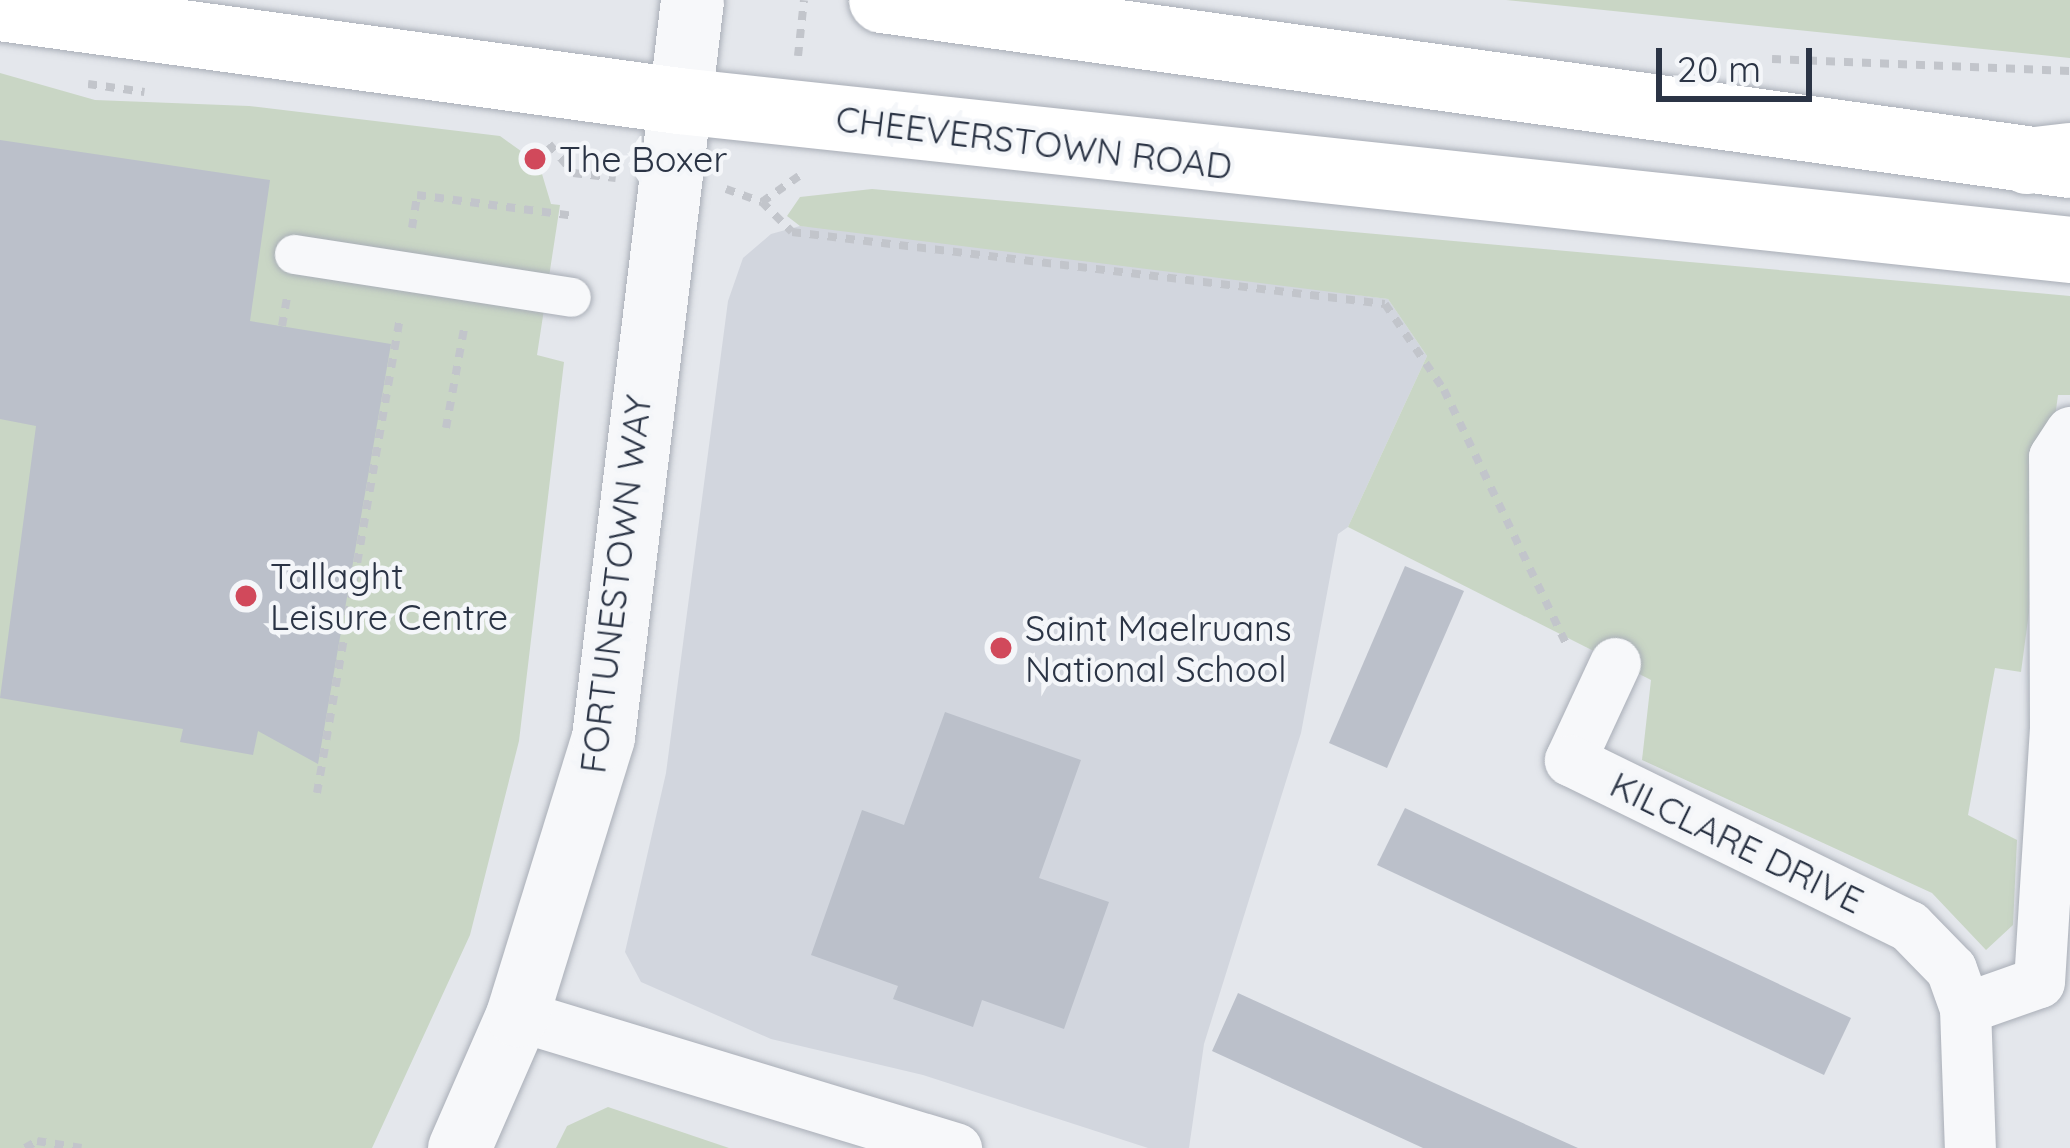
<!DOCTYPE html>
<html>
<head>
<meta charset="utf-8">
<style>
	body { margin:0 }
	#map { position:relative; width:2070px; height:1148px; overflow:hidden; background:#e4e7ec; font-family:Quicksand,sans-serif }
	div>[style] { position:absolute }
	.built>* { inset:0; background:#d2d6de }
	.green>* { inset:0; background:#c9d6c5 }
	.building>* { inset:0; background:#bbc0ca }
	.path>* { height:8px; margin-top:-4px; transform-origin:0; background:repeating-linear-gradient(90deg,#c2c5cb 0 9px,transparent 0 18px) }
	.roads { filter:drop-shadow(0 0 3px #a9aeb7) drop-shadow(0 0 3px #a9aeb7) }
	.pedestrian>* { height:39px; margin:-19.5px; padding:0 19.5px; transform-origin:19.5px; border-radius:19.5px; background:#f7f8fa }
	.minor>* { height:51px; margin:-25.5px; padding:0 25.5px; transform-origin:25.5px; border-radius:25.5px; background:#f7f8fa }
	.tertiary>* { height:63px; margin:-31.5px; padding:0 31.5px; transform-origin:31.5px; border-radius:31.5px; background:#f7f8fa }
	.secondary>* { height:66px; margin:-33px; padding:0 33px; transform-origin:33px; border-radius:33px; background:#fff }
	.primary>* { height:66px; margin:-33px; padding:0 33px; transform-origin:33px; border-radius:33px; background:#fff }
	.dots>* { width:33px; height:33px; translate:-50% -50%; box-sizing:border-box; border:6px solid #f4f6f9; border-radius:50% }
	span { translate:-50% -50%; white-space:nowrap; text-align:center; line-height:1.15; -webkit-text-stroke:9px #f4f6f9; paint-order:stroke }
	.street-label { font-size:36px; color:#2b3445 }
	.poi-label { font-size:36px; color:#2b3445 }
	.left { translate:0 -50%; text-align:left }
	.scale { position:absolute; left:1656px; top:48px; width:156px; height:54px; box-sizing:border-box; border:6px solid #2b3445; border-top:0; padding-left:15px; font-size:36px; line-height:42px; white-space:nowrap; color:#2b3445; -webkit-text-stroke:9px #f4f6f9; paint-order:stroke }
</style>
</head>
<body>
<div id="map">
	<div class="built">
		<div style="clip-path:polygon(800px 226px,910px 233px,1388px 299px,1427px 356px,1348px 527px,1338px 534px,1301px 733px,1204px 1044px,1189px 1148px,1148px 1148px,923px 1075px,771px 1039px,641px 982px,625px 952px,666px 773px,728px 301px,743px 258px,771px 234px)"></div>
	</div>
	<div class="green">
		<div style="clip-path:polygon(1506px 0,2070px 0,2070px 58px)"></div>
		<div style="clip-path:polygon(0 73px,95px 100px,249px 106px,500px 136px,539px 164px,551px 204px,560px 205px,537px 355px,564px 362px,519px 741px,470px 935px,372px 1148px,0 1148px)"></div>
		<div style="clip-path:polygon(872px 189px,2070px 296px,2070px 395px,2058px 395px,2021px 672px,1995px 668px,1968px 815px,2017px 840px,2013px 925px,1986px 950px,1932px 893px,1642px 760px,1651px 680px,1348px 527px,1427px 356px,1388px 299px,800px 226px,787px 216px,800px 197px)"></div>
		<div style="clip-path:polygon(608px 1107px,729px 1148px,556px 1148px,567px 1126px)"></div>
	</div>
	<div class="building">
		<div style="clip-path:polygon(0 140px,270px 180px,250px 321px,391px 344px,318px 764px,258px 731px,253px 755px,180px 742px,183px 729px,0 698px,36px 426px,0 419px)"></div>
		<div style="clip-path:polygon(1405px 566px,1464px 591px,1387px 768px,1329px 743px)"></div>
		<div style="clip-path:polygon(945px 712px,1081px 760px,1039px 878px,1109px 902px,1064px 1029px,982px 1000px,973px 1027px,893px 999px,898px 986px,811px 955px,862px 810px,904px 825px)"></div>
		<div style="clip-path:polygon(1405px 808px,1851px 1018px,1824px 1075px,1377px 865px)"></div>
		<div style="clip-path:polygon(1238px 993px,1434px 1083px,1578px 1148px,1423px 1148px,1212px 1051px)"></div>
	</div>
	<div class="path">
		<div style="left:798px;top:56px;width:56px;rotate:-83.9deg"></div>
		<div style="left:1772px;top:59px;width:298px;rotate:2.3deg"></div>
		<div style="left:88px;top:84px;width:57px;rotate:8.1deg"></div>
		<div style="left:549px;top:144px;width:38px;rotate:50deg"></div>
		<div style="left:573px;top:173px;width:43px;rotate:6.6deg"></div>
		<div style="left:726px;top:189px;width:38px;rotate:20deg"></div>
		<div style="left:762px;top:202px;width:42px;rotate:45deg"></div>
		<div style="left:792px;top:232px;width:597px;rotate:6.92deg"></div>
		<div style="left:1385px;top:304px;width:104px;rotate:55.5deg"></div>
		<div style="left:1444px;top:390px;width:281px;rotate:64.3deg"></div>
		<div style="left:762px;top:202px;width:45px;rotate:-35.1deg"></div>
		<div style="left:412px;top:228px;width:33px;rotate:-81deg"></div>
		<div style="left:417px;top:195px;width:158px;rotate:7.6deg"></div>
		<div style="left:282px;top:326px;width:28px;rotate:-80deg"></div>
		<div style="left:446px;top:428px;width:107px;rotate:-79.7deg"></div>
		<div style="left:317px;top:793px;width:484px;rotate:-80.1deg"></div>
		<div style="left:25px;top:1148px;width:14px;rotate:-30deg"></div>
		<div style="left:37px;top:1141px;width:45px;rotate:9deg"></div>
	</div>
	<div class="roads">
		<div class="pedestrian">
			<div style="left:294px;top:254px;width:280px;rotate:8.8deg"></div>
		</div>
		<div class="minor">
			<div style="left:1615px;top:663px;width:107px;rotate:114.9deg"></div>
			<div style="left:1570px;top:760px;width:377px;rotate:26.1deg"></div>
			<div style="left:1909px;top:926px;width:60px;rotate:45.7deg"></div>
			<div style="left:1951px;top:969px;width:41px;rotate:70.3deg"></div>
			<div style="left:1965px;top:1008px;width:140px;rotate:88deg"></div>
			<div style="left:1965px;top:1008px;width:78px;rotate:-19.4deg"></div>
			<div style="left:2039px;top:982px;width:255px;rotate:-86.4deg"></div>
			<div style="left:2055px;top:728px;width:271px;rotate:-90.2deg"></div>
			<div style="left:2054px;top:457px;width:30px;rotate:-57deg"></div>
			<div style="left:517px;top:1015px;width:459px;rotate:16.9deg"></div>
		</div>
		<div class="tertiary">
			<div style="left:459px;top:1148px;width:145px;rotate:-66.4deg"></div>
			<div style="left:517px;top:1015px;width:291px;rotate:-72.8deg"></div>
			<div style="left:603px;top:737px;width:742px;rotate:-83.11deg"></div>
		</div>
		<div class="secondary">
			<div style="left:882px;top:0;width:1199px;rotate:7.91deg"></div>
			<div style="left:0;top:8px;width:685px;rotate:7.8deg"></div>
			<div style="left:679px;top:101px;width:1399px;rotate:6.11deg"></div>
		</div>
		<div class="primary">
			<div style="left:2027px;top:161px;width:43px;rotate:-6.6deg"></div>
		</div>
	</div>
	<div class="dots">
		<div style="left:535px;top:159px;background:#d1495b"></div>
		<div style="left:246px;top:596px;background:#d1495b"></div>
		<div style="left:1001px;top:648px;background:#d1495b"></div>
	</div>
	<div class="street-label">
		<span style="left:1034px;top:142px;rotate:7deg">CHEEVERSTOWN ROAD</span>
		<span style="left:615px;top:584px;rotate:-83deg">FORTUNESTOWN WAY</span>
		<span style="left:1737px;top:842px;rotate:26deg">KILCLARE DRIVE</span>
	</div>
	<div class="poi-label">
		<span class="left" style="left:559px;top:159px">The Boxer</span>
		<span class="left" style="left:270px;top:596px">Tallaght<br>Leisure Centre</span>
		<span class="left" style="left:1025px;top:648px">Saint Maelruans<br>National School</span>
	</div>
	<div class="scale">20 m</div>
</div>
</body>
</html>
